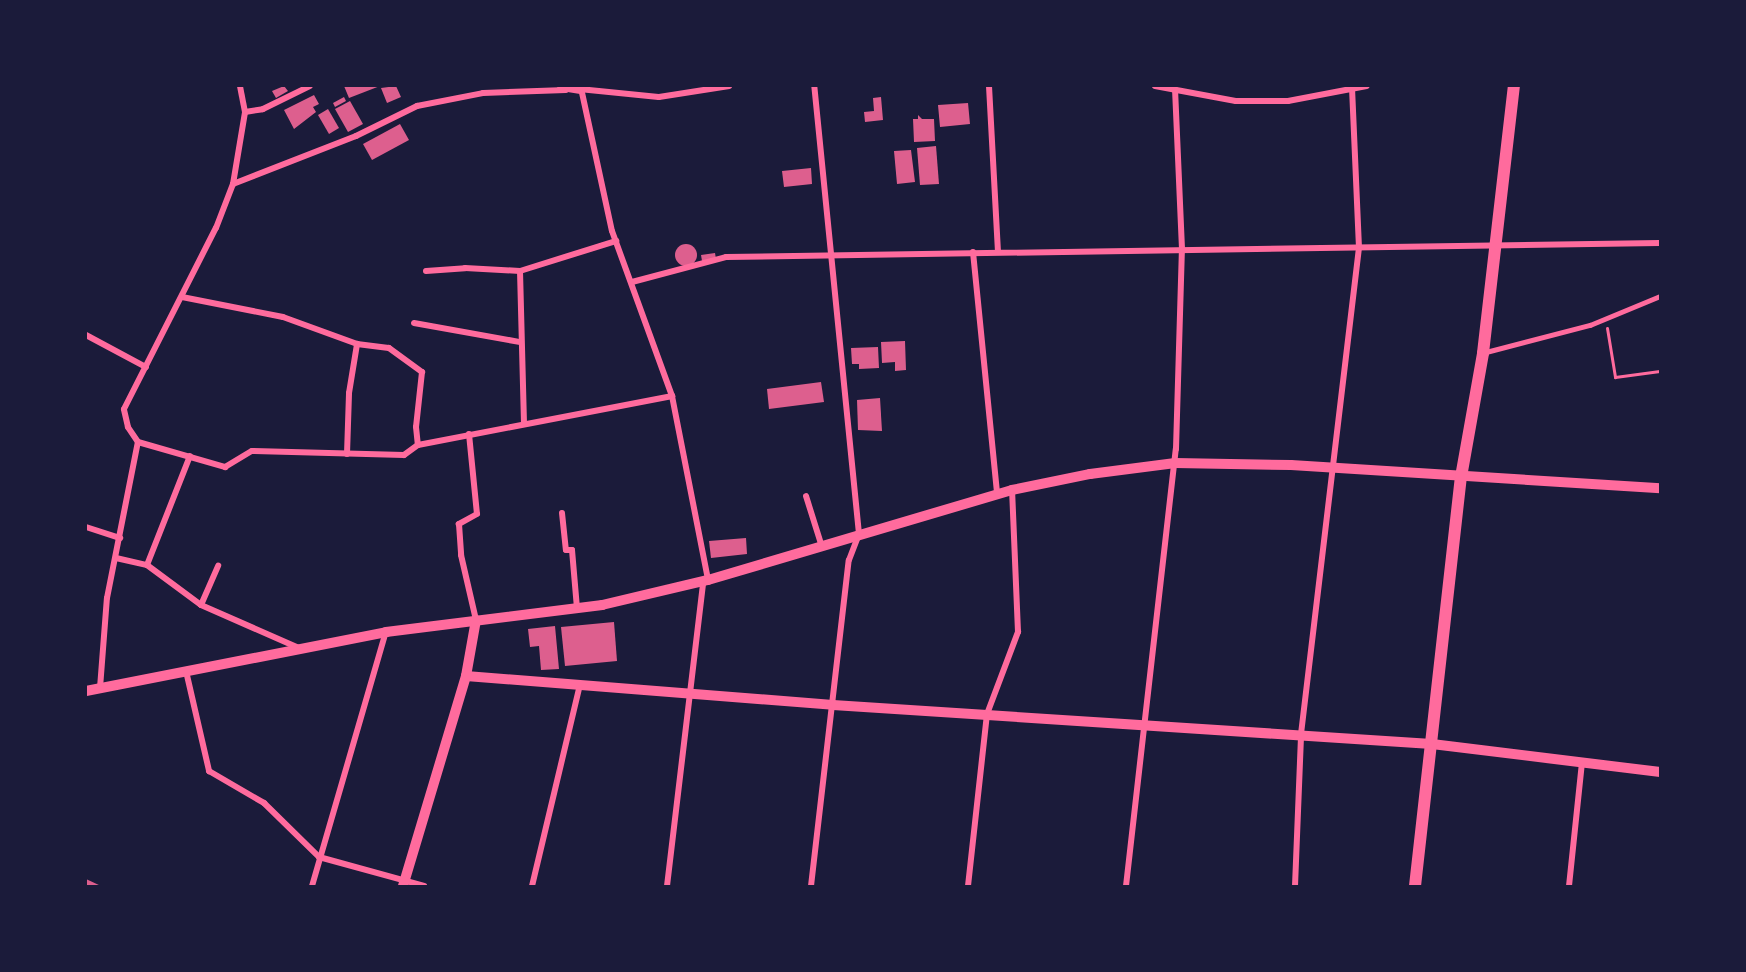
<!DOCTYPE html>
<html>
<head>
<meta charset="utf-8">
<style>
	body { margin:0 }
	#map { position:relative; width:1746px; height:972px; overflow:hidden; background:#1b1b3a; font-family:"Open Sans",sans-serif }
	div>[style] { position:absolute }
	.building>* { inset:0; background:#dd5f8e }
	.round { border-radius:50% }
	.path>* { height:3px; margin:-1.5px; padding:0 1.5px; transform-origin:1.5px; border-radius:1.5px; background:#ff6b9d }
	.service>* { height:4.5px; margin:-2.25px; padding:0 2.25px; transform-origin:2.25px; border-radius:2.25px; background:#ff6b9d }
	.minor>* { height:6px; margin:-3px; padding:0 3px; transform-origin:3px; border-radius:3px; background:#ff6b9d }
	.tertiary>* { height:10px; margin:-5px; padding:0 5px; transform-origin:5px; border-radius:5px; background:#ff6b9d }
	.secondary>* { height:12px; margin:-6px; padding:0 6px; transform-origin:6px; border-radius:6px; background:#ff6b9d }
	span { translate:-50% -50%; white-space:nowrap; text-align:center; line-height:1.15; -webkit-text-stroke:6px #1b1b3a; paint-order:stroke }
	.frame { position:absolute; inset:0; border:87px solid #1b1b3a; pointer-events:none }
</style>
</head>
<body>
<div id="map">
	<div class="building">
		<div style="clip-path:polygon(284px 86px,288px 91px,276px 98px,272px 91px)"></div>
		<div style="clip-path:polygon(344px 86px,380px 86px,349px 98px)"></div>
		<div style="clip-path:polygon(396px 86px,401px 97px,387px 103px,381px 88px)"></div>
		<div style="clip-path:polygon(314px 95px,319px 104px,313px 107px,316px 112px,294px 129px,284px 110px)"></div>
		<div style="clip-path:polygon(344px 97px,346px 101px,335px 107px,333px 103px)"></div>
		<div style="clip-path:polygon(881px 97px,883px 120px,865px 122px,864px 112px,874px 111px,873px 98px)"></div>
		<div style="clip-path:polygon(350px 101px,363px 124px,348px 132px,335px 109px)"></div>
		<div style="clip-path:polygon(968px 103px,970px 124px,940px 127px,938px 105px)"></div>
		<div style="clip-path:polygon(328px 109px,339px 128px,329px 134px,318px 115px)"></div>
		<div style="clip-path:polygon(918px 115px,922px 119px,934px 119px,935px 141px,914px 142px,913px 119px,918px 119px)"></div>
		<div style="clip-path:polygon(400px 124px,409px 140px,372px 160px,363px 144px)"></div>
		<div style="clip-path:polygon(936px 146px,939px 184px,920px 185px,917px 148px)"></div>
		<div style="clip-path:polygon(911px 150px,915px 182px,897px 184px,894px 151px)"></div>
		<div style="clip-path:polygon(811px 168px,812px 184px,784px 187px,782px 171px)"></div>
		<div class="round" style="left:675px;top:244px;width:22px;height:22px"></div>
		<div style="clip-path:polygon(715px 253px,716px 259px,702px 261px,701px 255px)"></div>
		<div style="clip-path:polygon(905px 341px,906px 370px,895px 371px,895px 362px,882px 363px,881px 342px)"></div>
		<div style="clip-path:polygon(878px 347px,879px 368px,859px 369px,859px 364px,852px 364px,851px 348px)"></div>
		<div style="clip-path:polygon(821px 382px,824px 402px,769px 409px,767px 389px)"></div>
		<div style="clip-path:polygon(880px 398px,882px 431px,858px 430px,857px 400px)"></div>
		<div style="clip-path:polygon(746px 538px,747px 554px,711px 558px,709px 541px)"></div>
		<div style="clip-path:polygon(614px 622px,617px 661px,565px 666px,561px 627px)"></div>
		<div style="clip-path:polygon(555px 626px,559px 669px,541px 670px,539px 646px,530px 647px,528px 629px)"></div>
		<div style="clip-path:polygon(86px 879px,101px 886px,86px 886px)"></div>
	</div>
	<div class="path">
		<div style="left:1607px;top:328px;width:50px;rotate:80.7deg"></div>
		<div style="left:1615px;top:377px;width:45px;rotate:-7.6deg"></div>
	</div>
	<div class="service">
		<div style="left:1486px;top:352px;width:107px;rotate:-14.6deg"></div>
		<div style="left:1590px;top:325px;width:76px;rotate:-22.5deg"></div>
	</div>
	<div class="minor">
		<div style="left:989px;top:86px;width:165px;rotate:86.9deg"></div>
		<div style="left:1155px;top:86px;width:82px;rotate:10.5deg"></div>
		<div style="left:1236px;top:101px;width:52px"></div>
		<div style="left:1288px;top:101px;width:80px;rotate:-10.8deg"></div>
		<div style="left:581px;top:88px;width:146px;rotate:77.8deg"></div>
		<div style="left:612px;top:231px;width:176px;rotate:70deg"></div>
		<div style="left:672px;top:396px;width:187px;rotate:78.9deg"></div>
		<div style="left:579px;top:89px;width:80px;rotate:5.7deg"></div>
		<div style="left:659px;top:97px;width:71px;rotate:-8.9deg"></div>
		<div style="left:245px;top:112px;width:18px;rotate:-9deg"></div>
		<div style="left:263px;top:109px;width:52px;rotate:-26.1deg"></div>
		<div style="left:233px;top:184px;width:73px;rotate:-80.5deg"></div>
		<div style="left:245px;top:112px;width:26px;rotate:-101deg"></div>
		<div style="left:973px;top:252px;width:243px;rotate:84.3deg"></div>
		<div style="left:426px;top:271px;width:39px;rotate:-4deg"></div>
		<div style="left:465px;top:268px;width:55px;rotate:3.1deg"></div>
		<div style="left:520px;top:271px;width:101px;rotate:-17.4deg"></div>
		<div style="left:520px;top:271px;width:151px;rotate:88.5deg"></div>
		<div style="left:632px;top:282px;width:97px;rotate:-14.9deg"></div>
		<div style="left:726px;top:257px;width:934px;rotate:-0.86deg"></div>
		<div style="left:182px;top:297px;width:103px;rotate:11.2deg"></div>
		<div style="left:283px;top:317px;width:79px;rotate:20deg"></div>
		<div style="left:357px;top:344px;width:32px;rotate:7deg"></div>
		<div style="left:389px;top:348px;width:41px;rotate:36deg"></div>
		<div style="left:422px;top:372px;width:55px;rotate:96.2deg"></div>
		<div style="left:416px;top:427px;width:18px;rotate:84deg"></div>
		<div style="left:414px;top:323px;width:108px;rotate:10.2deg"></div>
		<div style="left:86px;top:335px;width:68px;rotate:28.1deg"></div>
		<div style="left:469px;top:434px;width:80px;rotate:84.3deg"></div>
		<div style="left:477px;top:514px;width:21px;rotate:151deg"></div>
		<div style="left:459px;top:524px;width:31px;rotate:86deg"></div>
		<div style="left:461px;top:555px;width:67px;rotate:77deg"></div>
		<div style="left:138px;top:442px;width:91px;rotate:16deg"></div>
		<div style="left:225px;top:467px;width:31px;rotate:-31deg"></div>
		<div style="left:252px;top:451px;width:152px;rotate:1.5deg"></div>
		<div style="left:404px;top:455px;width:17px;rotate:-36deg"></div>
		<div style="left:418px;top:445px;width:259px;rotate:-10.9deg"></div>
		<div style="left:347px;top:454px;width:61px;rotate:-88.1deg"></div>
		<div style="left:349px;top:393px;width:50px;rotate:-80.7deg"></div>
		<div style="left:806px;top:496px;width:50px;rotate:72.6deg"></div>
		<div style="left:562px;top:513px;width:37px;rotate:84deg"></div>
		<div style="left:566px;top:550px;width:6px"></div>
		<div style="left:572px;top:550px;width:58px;rotate:85.1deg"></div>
		<div style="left:86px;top:527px;width:36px;rotate:18deg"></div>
		<div style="left:116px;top:558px;width:32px;rotate:13deg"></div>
		<div style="left:147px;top:565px;width:67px;rotate:36.5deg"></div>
		<div style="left:201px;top:605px;width:107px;rotate:23.7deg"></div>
		<div style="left:147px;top:565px;width:117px;rotate:-68.5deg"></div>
		<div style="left:201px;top:605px;width:43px;rotate:-66.4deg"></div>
		<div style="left:186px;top:671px;width:103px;rotate:77deg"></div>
		<div style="left:209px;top:771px;width:64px;rotate:30.2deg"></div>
		<div style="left:264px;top:803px;width:77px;rotate:44.5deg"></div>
		<div style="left:319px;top:857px;width:109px;rotate:15.4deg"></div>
		<div style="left:100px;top:688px;width:90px;rotate:-85.6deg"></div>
		<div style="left:107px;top:598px;width:159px;rotate:-78.8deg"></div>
		<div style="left:138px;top:442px;width:18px;rotate:-124deg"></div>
		<div style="left:128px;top:427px;width:18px;rotate:-103deg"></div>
		<div style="left:124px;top:409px;width:203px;rotate:-63.1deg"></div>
		<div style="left:216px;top:228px;width:47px;rotate:-68.9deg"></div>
		<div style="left:233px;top:184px;width:132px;rotate:-21.3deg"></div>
		<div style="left:356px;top:136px;width:68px;rotate:-26.2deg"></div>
		<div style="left:417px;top:106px;width:67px;rotate:-11.1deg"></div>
		<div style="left:483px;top:93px;width:83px;rotate:-2.1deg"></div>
		<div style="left:312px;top:886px;width:265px;rotate:-73.8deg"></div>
		<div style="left:532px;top:886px;width:207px;rotate:-76.6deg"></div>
		<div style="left:667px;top:886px;width:306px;rotate:-83.2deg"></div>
		<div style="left:811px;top:886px;width:328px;rotate:-83.4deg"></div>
		<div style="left:849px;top:560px;width:28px;rotate:-69deg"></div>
		<div style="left:859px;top:534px;width:450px;rotate:-95.7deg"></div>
		<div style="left:968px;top:886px;width:173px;rotate:-83.7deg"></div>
		<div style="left:987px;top:714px;width:88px;rotate:-69.3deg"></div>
		<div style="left:1018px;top:632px;width:142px;rotate:-92.4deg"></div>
		<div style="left:1126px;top:886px;width:440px;rotate:-83.5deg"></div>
		<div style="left:1176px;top:449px;width:200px;rotate:-88.3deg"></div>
		<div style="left:1182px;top:249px;width:159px;rotate:-92.5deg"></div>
		<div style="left:1295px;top:886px;width:152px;rotate:-87.7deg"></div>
		<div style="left:1301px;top:734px;width:489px;rotate:-83.2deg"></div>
		<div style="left:1359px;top:248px;width:162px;rotate:-92.5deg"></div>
		<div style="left:1569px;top:886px;width:125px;rotate:-84deg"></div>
	</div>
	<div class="tertiary">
		<div style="left:562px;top:86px;width:19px;rotate:9deg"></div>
		<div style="left:466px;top:676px;width:368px;rotate:4.5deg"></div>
		<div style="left:833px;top:705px;width:600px;rotate:3.73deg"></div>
		<div style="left:1432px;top:744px;width:230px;rotate:7deg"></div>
		<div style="left:86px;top:691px;width:306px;rotate:-11.1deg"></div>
		<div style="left:386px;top:632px;width:218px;rotate:-7.1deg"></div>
		<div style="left:602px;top:605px;width:109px;rotate:-13.3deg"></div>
		<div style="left:708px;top:580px;width:317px;rotate:-16.5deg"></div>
		<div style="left:1012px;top:490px;width:80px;rotate:-11.6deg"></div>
		<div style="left:1090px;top:474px;width:86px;rotate:-7.4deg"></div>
		<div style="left:1175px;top:463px;width:116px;rotate:1deg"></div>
		<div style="left:1291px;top:465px;width:370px;rotate:3.6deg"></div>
		<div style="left:403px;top:886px;width:219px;rotate:-73.3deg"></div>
		<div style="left:466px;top:676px;width:57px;rotate:-79.9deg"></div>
	</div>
	<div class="secondary">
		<div style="left:1415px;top:886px;width:412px;rotate:-83.6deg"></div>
		<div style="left:1461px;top:477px;width:126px;rotate:-79.9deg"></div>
		<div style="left:1483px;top:353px;width:269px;rotate:-83.4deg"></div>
	</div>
	<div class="frame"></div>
</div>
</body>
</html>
